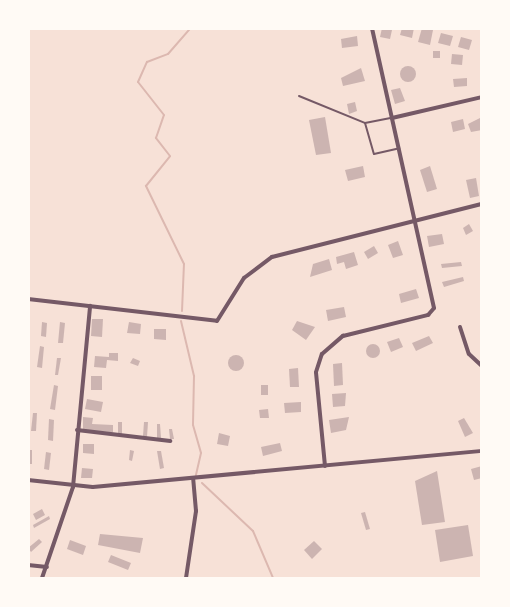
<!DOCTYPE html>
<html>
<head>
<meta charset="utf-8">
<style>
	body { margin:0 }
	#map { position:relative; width:510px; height:607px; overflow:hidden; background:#f7e1d7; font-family:Arial,sans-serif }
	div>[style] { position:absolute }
	.stream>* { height:2px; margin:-1px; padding:0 1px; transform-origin:1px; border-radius:1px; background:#dcb8b0 }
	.building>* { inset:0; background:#ccb4b1 }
	.round { border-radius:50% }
	.service>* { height:2px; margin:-1px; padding:0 1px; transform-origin:1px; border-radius:1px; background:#755966 }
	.minor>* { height:4px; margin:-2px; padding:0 2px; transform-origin:2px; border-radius:2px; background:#755966 }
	span { translate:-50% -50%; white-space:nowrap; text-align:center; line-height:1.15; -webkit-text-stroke:5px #fffaf5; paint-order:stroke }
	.frame { position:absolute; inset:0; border:30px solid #fffaf5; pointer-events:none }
</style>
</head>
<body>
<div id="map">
	<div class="stream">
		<div style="left:182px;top:311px;width:47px;rotate:-87.6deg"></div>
		<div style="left:184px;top:264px;width:87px;rotate:-116deg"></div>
		<div style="left:146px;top:186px;width:38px;rotate:-51deg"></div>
		<div style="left:170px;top:156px;width:23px;rotate:-128deg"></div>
		<div style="left:156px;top:138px;width:24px;rotate:-71deg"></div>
		<div style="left:164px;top:115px;width:42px;rotate:-128.2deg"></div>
		<div style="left:138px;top:82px;width:22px;rotate:-66deg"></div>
		<div style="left:147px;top:62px;width:22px;rotate:-21deg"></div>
		<div style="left:168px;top:54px;width:35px;rotate:-49deg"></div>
		<div style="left:181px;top:321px;width:57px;rotate:76.7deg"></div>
		<div style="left:194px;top:376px;width:49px;rotate:91.2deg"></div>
		<div style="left:193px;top:425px;width:29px;rotate:74deg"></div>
		<div style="left:201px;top:453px;width:23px;rotate:103deg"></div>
		<div style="left:202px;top:483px;width:70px;rotate:43.3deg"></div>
		<div style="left:253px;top:531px;width:51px;rotate:66.9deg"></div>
	</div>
	<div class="building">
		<div style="clip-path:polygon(382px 28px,392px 30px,390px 39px,380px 37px)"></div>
		<div style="clip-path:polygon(402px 28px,414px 28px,412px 38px,400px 35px)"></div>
		<div style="clip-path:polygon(422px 28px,433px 30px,430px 45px,418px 42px)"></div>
		<div style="clip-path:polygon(441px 33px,453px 36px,450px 46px,438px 43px)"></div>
		<div style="clip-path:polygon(357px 36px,358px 46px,342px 48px,341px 39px)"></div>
		<div style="clip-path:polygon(461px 37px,472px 40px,469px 50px,458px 47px)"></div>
		<div style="clip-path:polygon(433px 51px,440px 51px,440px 58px,433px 58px)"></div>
		<div style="clip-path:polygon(452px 54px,463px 55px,462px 65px,451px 64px)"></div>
		<div class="round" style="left:400px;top:66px;width:16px;height:16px"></div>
		<div style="clip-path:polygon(361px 68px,365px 81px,343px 86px,341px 78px)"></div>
		<div style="clip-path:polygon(467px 78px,467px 86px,454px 87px,453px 79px)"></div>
		<div style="clip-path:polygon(400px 88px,405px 101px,395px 104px,391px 90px)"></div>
		<div style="clip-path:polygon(355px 102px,357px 111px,349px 114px,347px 104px)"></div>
		<div style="clip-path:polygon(325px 117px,331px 153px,316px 155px,309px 120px)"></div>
		<div style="clip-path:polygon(482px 117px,482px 130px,471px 132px,468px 124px)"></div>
		<div style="clip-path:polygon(463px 119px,465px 129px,453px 132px,451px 122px)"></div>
		<div style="clip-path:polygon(363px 166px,365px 177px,348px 181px,345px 170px)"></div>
		<div style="clip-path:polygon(430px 166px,437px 189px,427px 192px,420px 170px)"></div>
		<div style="clip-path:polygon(476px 178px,479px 196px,470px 198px,466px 180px)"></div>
		<div style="clip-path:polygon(469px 224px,473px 231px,466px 235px,463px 228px)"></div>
		<div style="clip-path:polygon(442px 234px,444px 244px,429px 247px,427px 236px)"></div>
		<div style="clip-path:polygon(398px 241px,403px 255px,393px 258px,388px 245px)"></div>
		<div style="clip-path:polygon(374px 246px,378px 253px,368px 259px,364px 252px)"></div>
		<div style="clip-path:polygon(354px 252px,358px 265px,346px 269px,344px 262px,337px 264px,336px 257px)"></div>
		<div style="clip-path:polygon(329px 259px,332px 270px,310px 277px,313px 264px)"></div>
		<div style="clip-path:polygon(461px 262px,462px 266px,442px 268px,441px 264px)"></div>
		<div style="clip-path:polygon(463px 277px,464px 281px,444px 287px,442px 282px)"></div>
		<div style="clip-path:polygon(416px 289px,419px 298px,401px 303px,399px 294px)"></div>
		<div style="clip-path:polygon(344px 307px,346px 317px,328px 321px,326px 310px)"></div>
		<div style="clip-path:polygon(92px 319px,103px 319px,102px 337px,91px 336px)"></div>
		<div style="clip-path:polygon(297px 321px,315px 327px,306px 340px,292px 330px)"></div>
		<div style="clip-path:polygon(42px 322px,47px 323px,46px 337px,41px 336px)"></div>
		<div style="clip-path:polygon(60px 322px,65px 323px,63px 343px,58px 343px)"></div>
		<div style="clip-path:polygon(129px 322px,141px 324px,140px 334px,127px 333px)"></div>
		<div style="clip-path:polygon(154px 329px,166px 329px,166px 340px,154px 339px)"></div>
		<div style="clip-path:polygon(429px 336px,433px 343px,416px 351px,412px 343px)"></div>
		<div style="clip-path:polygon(399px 338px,403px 347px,391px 352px,387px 342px)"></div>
		<div class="round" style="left:366px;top:344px;width:14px;height:14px"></div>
		<div style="clip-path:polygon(40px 346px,44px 347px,42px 368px,37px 367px)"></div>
		<div style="clip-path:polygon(109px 353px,118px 353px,118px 361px,107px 360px,106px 368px,94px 367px,95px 356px,109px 357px)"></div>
		<div class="round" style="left:228px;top:355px;width:16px;height:16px"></div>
		<div style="clip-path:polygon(57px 358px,61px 358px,58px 375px,55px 375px)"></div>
		<div style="clip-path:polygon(133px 358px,140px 361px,138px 366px,130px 363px)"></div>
		<div style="clip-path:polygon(342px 363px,343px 385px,334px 386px,333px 364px)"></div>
		<div style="clip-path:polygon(298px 368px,299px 387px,290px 387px,289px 369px)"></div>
		<div style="clip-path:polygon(91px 376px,102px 376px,102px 390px,91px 390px)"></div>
		<div style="clip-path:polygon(54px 385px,58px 386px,55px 410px,50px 409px)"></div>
		<div style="clip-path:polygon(261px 385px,268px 385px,268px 395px,261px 395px)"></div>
		<div style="clip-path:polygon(346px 393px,345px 406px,333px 407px,332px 394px)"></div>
		<div style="clip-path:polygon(87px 399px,103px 402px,101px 412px,85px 409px)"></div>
		<div style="clip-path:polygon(301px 402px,301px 412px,285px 413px,284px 403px)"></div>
		<div style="clip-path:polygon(268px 409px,269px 418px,260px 418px,259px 410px)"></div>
		<div style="clip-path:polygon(33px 413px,37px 413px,36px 431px,31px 431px)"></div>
		<div style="clip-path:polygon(83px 417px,93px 418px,92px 424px,113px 425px,113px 432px,83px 431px)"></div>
		<div style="clip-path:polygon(349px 417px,346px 430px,331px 433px,329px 420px)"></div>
		<div style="clip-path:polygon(464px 418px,473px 433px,465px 437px,458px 421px)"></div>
		<div style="clip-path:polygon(49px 419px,54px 420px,53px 441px,48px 440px)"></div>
		<div style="clip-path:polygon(118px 422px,122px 422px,122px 436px,118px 436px)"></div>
		<div style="clip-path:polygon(144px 422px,148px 422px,147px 437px,143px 436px)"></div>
		<div style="clip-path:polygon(157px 424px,160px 424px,161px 438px,157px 438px)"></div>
		<div style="clip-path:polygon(169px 429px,172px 429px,174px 439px,170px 439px)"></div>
		<div style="clip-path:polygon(219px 433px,230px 436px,228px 446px,217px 444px)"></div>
		<div style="clip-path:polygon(280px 443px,282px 451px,263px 456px,261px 447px)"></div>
		<div style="clip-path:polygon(83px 444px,94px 444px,94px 454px,83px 453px)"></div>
		<div style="clip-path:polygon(28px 450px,32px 450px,32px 464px,28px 464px)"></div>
		<div style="clip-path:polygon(130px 450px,134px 451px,132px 461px,129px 460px)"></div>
		<div style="clip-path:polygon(157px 451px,161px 451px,164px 468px,160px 469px)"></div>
		<div style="clip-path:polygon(46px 452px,51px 453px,49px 470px,44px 469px)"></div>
		<div style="clip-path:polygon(482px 466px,482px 478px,474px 480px,471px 469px)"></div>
		<div style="clip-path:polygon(82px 468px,93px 469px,92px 478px,81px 478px)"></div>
		<div style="clip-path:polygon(437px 471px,445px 522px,422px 525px,415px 481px)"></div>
		<div style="clip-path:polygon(42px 509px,45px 515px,36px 520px,33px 514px)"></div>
		<div style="clip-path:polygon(365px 512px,370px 529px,366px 530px,361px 513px)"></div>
		<div style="clip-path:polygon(49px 516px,50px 519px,34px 528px,33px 525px)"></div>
		<div style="clip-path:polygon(468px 525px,473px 556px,440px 562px,435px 530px)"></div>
		<div style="clip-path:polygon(100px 534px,143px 538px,140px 553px,98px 545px)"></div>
		<div style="clip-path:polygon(39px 539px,42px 542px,31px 552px,28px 548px)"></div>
		<div style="clip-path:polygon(70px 540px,86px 546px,83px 555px,67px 549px)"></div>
		<div style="clip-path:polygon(314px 541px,322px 549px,312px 559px,304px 550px)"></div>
		<div style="clip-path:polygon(111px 555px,131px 563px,128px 570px,108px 562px)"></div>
	</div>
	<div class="service">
		<div style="left:299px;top:96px;width:71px;rotate:22.2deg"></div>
		<div style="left:365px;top:123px;width:32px;rotate:74deg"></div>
		<div style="left:374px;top:154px;width:26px;rotate:-13deg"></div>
		<div style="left:365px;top:123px;width:26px;rotate:-11deg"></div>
	</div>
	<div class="minor">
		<div style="left:392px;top:118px;width:92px;rotate:-13.1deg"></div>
		<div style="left:28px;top:299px;width:190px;rotate:6.6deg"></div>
		<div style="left:217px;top:321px;width:51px;rotate:-57.9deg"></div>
		<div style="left:244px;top:278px;width:35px;rotate:-37deg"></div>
		<div style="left:272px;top:257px;width:217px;rotate:-14.2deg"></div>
		<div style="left:460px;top:327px;width:28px;rotate:72deg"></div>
		<div style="left:469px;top:354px;width:18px;rotate:43deg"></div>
		<div style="left:77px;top:430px;width:94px;rotate:6.7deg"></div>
		<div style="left:325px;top:466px;width:94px;rotate:-95.5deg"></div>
		<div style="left:316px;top:372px;width:19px;rotate:-72deg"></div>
		<div style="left:322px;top:354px;width:28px;rotate:-41deg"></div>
		<div style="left:343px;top:336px;width:88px;rotate:-13.9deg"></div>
		<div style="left:428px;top:315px;width:9px;rotate:-49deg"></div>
		<div style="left:434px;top:308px;width:287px;rotate:-102.5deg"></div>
		<div style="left:28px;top:480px;width:65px;rotate:6.1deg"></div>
		<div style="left:93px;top:487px;width:391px;rotate:-5.3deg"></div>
		<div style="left:28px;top:565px;width:19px;rotate:6deg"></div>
		<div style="left:42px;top:578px;width:96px;rotate:-71.2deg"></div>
		<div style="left:73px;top:487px;width:182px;rotate:-84.6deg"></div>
		<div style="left:186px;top:578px;width:68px;rotate:-81.5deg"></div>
		<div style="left:196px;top:511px;width:33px;rotate:-95deg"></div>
	</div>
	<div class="frame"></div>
</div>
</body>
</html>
